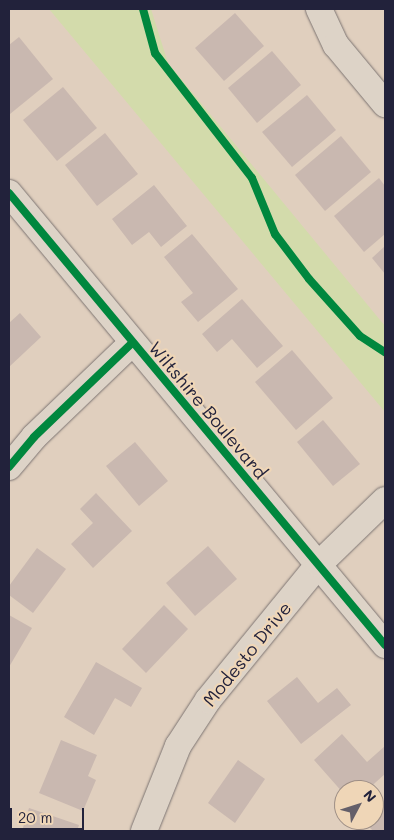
<!DOCTYPE html>
<html>
<head>
<meta charset="utf-8">
<style>
	body { margin:0 }
	#map { position:relative; width:394px; height:840px; overflow:hidden; background:#e0cfbe; font-family:Mali,sans-serif }
	div>[style] { position:absolute }
	.green>* { inset:0; background:#d3dbab }
	.building>* { inset:0; background:#c9b8b0 }
	.roads { filter:drop-shadow(0 0 1px #7c7472) drop-shadow(0 0 1px #7c7472) }
	.minor>* { height:26px; margin:-13px; padding:0 13px; transform-origin:13px; border-radius:13px; background:#ddd3c7 }
	.cycleway>* { height:8px; margin:-4px; padding:0 4px; transform-origin:4px; border-radius:4px; background:#00873e }
	span { translate:-50% -50%; white-space:nowrap; text-align:center; line-height:1.15; -webkit-text-stroke:4.5px #efd6b7; paint-order:stroke }
	.street-label { font-size:18px; color:#22223b }
	.frame { position:absolute; inset:0; border:10px solid #22223b; pointer-events:none }
	.north { position:absolute; left:334px; top:780px; width:50px; height:50px; box-sizing:border-box; background:#efd6b7; border:1px solid #9d8e85; border-radius:50%; rotate:50deg; font-size:14px; font-weight:700; line-height:20px; text-align:center; color:#22223b }
	.north::after { content:''; display:block; margin:auto; width:18px; height:22px; background:#645f69; clip-path:polygon(50% 0,100% 100%,50% 72%,0 100%) }
	.scale { position:absolute; left:10px; top:808px; width:74px; height:22px; box-sizing:border-box; border:2px solid #22223b; border-top:0; padding-left:6px; font-size:15px; line-height:18px; white-space:nowrap; color:#22223b; -webkit-text-stroke:4px #efd6b7; paint-order:stroke }
</style>
</head>
<body>
<div id="map">
	<div class="green">
		<div style="clip-path:polygon(49px 9px,151px 9px,168px 63px,385px 326px,385px 412px)"></div>
	</div>
	<div class="building">
		<div style="clip-path:polygon(235px 13px,264px 46px,224px 81px,195px 48px)"></div>
		<div style="clip-path:polygon(19px 37px,53px 79px,10px 114px,9px 45px)"></div>
		<div style="clip-path:polygon(272px 51px,301px 85px,257px 123px,228px 88px)"></div>
		<div style="clip-path:polygon(63px 87px,97px 128px,57px 161px,23px 120px)"></div>
		<div style="clip-path:polygon(307px 95px,336px 130px,292px 167px,262px 132px)"></div>
		<div style="clip-path:polygon(105px 133px,138px 174px,97px 206px,65px 165px)"></div>
		<div style="clip-path:polygon(341px 136px,371px 172px,325px 211px,295px 175px)"></div>
		<div style="clip-path:polygon(379px 178px,385px 186px,385px 234px,364px 252px,334px 216px)"></div>
		<div style="clip-path:polygon(154px 185px,187px 226px,161px 247px,149px 232px,132px 245px,112px 219px)"></div>
		<div style="clip-path:polygon(192px 234px,238px 289px,198px 322px,181px 302px,193px 293px,164px 257px)"></div>
		<div style="clip-path:polygon(385px 246px,385px 274px,372px 258px)"></div>
		<div style="clip-path:polygon(242px 299px,283px 346px,257px 368px,232px 339px,217px 352px,202px 334px)"></div>
		<div style="clip-path:polygon(20px 313px,41px 337px,9px 367px,9px 323px)"></div>
		<div style="clip-path:polygon(292px 350px,333px 398px,296px 430px,255px 382px)"></div>
		<div style="clip-path:polygon(323px 420px,360px 464px,333px 486px,297px 442px)"></div>
		<div style="clip-path:polygon(135px 442px,168px 481px,139px 506px,106px 466px)"></div>
		<div style="clip-path:polygon(96px 493px,132px 531px,93px 568px,71px 544px,93px 523px,80px 509px)"></div>
		<div style="clip-path:polygon(208px 546px,237px 579px,195px 616px,166px 583px)"></div>
		<div style="clip-path:polygon(37px 548px,66px 569px,33px 613px,9px 595px,9px 586px)"></div>
		<div style="clip-path:polygon(164px 605px,188px 629px,146px 673px,122px 649px)"></div>
		<div style="clip-path:polygon(9px 615px,32px 628px,9px 667px)"></div>
		<div style="clip-path:polygon(96px 662px,142px 688px,131px 707px,115px 698px,94px 735px,64px 717px)"></div>
		<div style="clip-path:polygon(297px 677px,318px 703px,337px 688px,351px 705px,301px 744px,267px 701px)"></div>
		<div style="clip-path:polygon(342px 734px,367px 762px,385px 746px,385px 774px,367px 790px,344px 790px,344px 794px,314px 760px)"></div>
		<div style="clip-path:polygon(61px 740px,97px 755px,88px 776px,96px 780px,83px 811px,39px 793px)"></div>
		<div style="clip-path:polygon(238px 760px,265px 779px,235px 823px,208px 803px)"></div>
		<div style="clip-path:polygon(385px 799px,385px 831px,373px 831px,363px 820px,374px 820px,374px 810px)"></div>
		<div style="clip-path:polygon(29px 808px,79px 825px,77px 831px,22px 831px)"></div>
	</div>
	<div class="roads">
		<div class="minor">
			<div style="left:319px;top:9px;width:40px;rotate:65deg"></div>
			<div style="left:336px;top:45px;width:77px;rotate:50.3deg"></div>
			<div style="left:9px;top:193px;width:588px;rotate:50.24deg"></div>
			<div style="left:9px;top:467px;width:39px;rotate:-50deg"></div>
			<div style="left:34px;top:437px;width:136px;rotate:-43.8deg"></div>
			<div style="left:144px;top:831px;width:92px;rotate:-68.2deg"></div>
			<div style="left:178px;top:746px;width:55px;rotate:-56.9deg"></div>
			<div style="left:208px;top:700px;width:176px;rotate:-50.8deg"></div>
			<div style="left:319px;top:564px;width:92px;rotate:-44.1deg"></div>
		</div>
	</div>
	<div class="cycleway">
		<div style="left:143px;top:9px;width:46px;rotate:74.7deg"></div>
		<div style="left:155px;top:53px;width:158px;rotate:52.2deg"></div>
		<div style="left:252px;top:178px;width:61px;rotate:67.7deg"></div>
		<div style="left:275px;top:234px;width:56px;rotate:52.9deg"></div>
		<div style="left:309px;top:279px;width:76px;rotate:48.2deg"></div>
		<div style="left:360px;top:336px;width:30px;rotate:33deg"></div>
		<div style="left:9px;top:193px;width:588px;rotate:50.24deg"></div>
		<div style="left:9px;top:467px;width:39px;rotate:-50deg"></div>
		<div style="left:34px;top:437px;width:136px;rotate:-43.8deg"></div>
	</div>
	<div class="street-label">
		<span style="left:208px;top:410px;rotate:50deg">Wiltshire Boulevard</span>
		<span style="left:247px;top:654px;rotate:-51deg">Modesto Drive</span>
	</div>
	<div class="frame"></div>
	<div class="north">N</div>
	<div class="scale">20 m</div>
</div>
</body>
</html>
